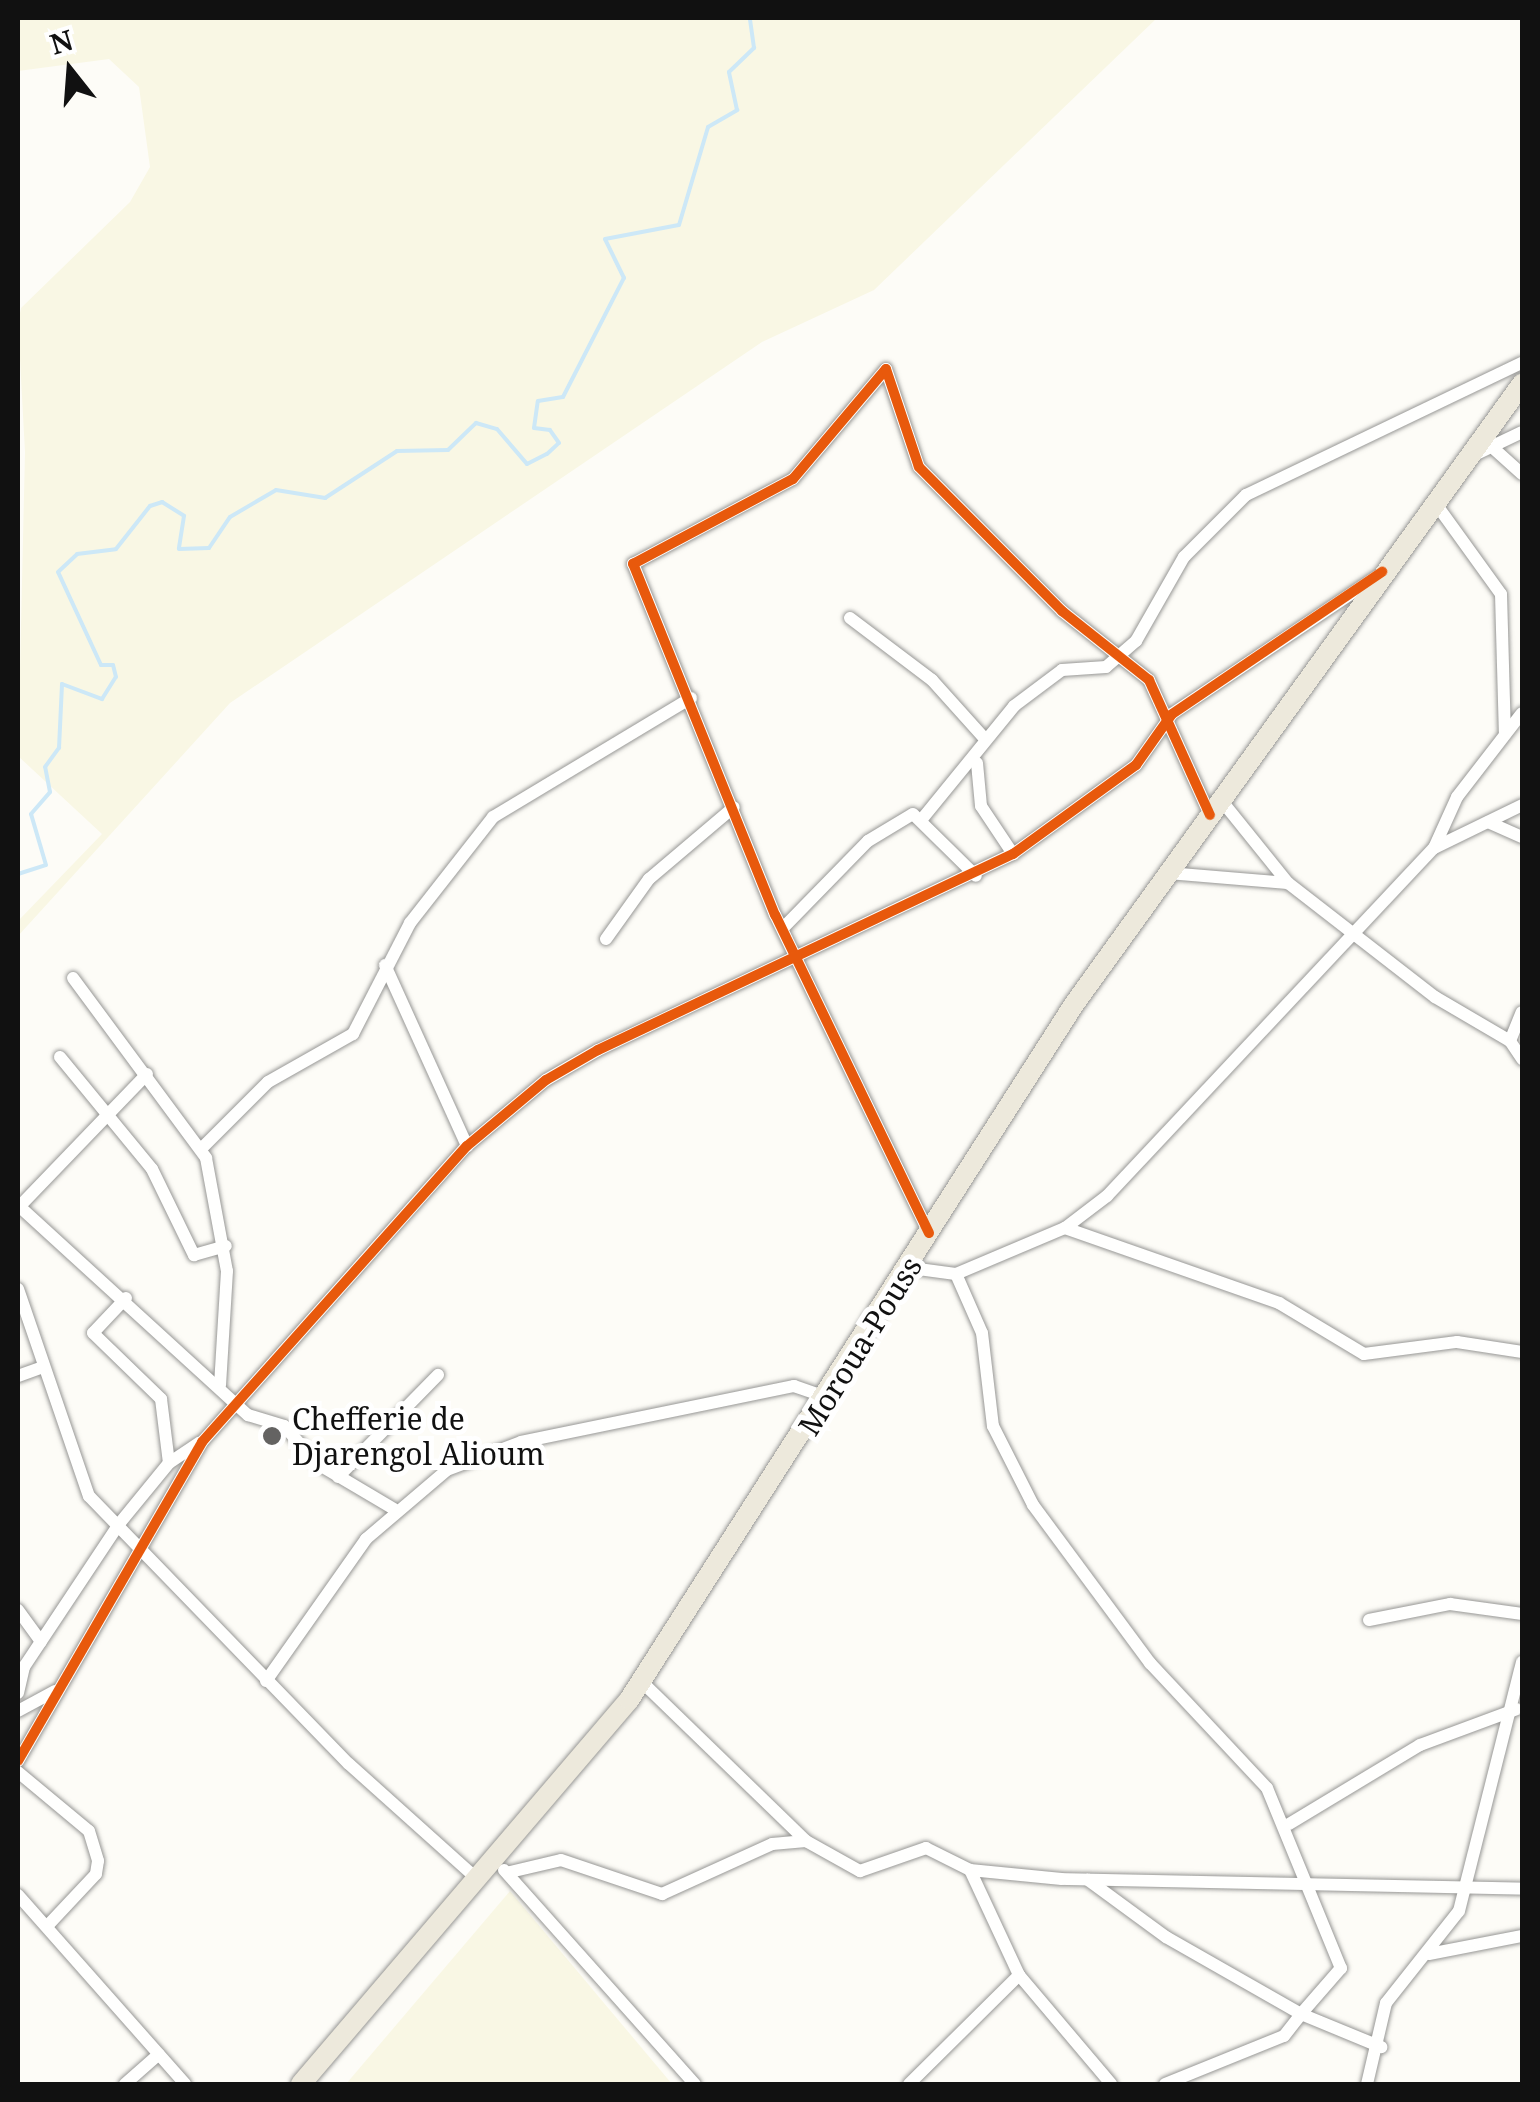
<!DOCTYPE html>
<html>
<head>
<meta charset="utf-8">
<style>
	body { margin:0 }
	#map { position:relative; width:1540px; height:2102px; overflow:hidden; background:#fdfcf7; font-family:"Noto Serif",serif }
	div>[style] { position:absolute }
	.farmland>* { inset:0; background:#f9f7e4 }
	.stream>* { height:4px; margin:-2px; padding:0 2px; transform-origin:2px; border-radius:2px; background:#cde8f7 }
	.roads { filter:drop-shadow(0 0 2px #979795) drop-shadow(0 0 2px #979795) }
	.street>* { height:12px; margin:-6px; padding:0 6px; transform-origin:6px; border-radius:6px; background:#fffffe }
	.primary>* { height:20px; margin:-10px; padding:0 10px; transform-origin:10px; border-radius:10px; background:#ede9dc }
	.cycleway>* { height:10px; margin:-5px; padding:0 5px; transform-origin:5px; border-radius:5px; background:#e8590c }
	.dots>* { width:28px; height:28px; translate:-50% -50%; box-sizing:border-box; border:5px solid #fff; border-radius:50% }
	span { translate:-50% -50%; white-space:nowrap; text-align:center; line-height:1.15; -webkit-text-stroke:10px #fff; paint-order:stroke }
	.street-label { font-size:30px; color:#111 }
	.poi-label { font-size:30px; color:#111 }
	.left { translate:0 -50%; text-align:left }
	.frame { position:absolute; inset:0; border:20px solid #111; pointer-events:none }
	.north { position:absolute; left:20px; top:20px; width:100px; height:100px; -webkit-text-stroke:8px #fff; paint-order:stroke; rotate:343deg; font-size:28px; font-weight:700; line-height:40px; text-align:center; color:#111 }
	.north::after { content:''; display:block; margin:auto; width:35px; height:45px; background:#111; clip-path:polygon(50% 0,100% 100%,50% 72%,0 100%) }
</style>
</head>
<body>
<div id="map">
	<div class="farmland">
		<div style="clip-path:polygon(18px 18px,1157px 18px,874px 290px,762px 342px,230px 703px,18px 936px,18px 921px,102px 834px,18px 756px,25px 452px,18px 323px,21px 308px,130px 202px,150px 167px,139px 87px,109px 59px,18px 71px)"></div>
		<div style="clip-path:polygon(510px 1891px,672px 2084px,346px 2084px)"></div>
	</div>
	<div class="stream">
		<div style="left:18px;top:874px;width:29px;rotate:-18deg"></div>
		<div style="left:46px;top:865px;width:53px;rotate:-106.4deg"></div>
		<div style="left:31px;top:814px;width:29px;rotate:-49deg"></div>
		<div style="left:50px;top:792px;width:25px;rotate:-101deg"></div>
		<div style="left:45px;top:767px;width:24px;rotate:-54deg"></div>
		<div style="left:59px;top:748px;width:64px;rotate:-87.3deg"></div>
		<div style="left:62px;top:684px;width:43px;rotate:20.6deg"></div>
		<div style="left:102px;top:699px;width:26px;rotate:-58deg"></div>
		<div style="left:116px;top:677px;width:12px;rotate:-104deg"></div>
		<div style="left:113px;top:665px;width:12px;rotate:180deg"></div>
		<div style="left:101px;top:665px;width:102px;rotate:-114.8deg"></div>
		<div style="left:58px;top:572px;width:26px;rotate:-43deg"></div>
		<div style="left:77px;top:554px;width:39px;rotate:-7deg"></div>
		<div style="left:116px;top:549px;width:55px;rotate:-51.7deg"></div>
		<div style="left:150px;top:506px;width:13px;rotate:-18deg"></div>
		<div style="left:162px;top:502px;width:26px;rotate:32deg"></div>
		<div style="left:184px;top:516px;width:33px;rotate:99deg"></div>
		<div style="left:179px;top:549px;width:30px;rotate:-2deg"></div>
		<div style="left:209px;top:548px;width:37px;rotate:-56deg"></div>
		<div style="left:230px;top:517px;width:53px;rotate:-30.4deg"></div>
		<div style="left:276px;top:490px;width:50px;rotate:9.3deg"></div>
		<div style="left:325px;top:498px;width:86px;rotate:-33.1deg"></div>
		<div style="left:397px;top:451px;width:51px;rotate:-1.1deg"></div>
		<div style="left:448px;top:450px;width:39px;rotate:-44deg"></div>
		<div style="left:476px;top:423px;width:22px;rotate:16deg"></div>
		<div style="left:497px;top:429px;width:46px;rotate:49.4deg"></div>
		<div style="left:527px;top:464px;width:22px;rotate:-27deg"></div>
		<div style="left:547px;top:454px;width:16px;rotate:-43deg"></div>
		<div style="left:559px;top:443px;width:16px;rotate:-125deg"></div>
		<div style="left:550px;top:430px;width:16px;rotate:-173deg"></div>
		<div style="left:534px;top:428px;width:27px;rotate:-82deg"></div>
		<div style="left:538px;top:401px;width:25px;rotate:-9deg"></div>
		<div style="left:563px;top:397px;width:134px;rotate:-62.9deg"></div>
		<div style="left:624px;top:278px;width:43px;rotate:-116deg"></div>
		<div style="left:605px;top:239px;width:75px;rotate:-10.7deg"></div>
		<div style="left:679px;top:225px;width:102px;rotate:-73.5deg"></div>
		<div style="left:708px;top:127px;width:34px;rotate:-30deg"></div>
		<div style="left:737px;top:110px;width:39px;rotate:-102deg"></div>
		<div style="left:729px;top:72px;width:35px;rotate:-44deg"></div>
		<div style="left:754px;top:48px;width:30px;rotate:-98deg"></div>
	</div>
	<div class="roads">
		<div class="street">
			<div style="left:1492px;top:447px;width:40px;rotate:42deg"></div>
			<div style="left:1472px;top:456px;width:55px;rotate:-25.6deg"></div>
			<div style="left:1436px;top:504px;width:111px;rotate:54.2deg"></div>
			<div style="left:1501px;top:594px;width:139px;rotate:88.4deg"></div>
			<div style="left:850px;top:618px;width:103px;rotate:37.1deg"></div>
			<div style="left:932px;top:680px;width:78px;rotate:48.1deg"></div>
			<div style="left:977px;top:763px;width:43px;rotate:84.7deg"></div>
			<div style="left:981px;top:806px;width:58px;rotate:56.3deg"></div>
			<div style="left:1221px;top:800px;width:107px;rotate:51.1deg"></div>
			<div style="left:1288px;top:883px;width:186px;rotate:37.8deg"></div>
			<div style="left:1435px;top:997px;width:87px;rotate:30.4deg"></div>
			<div style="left:1510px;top:1041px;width:22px;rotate:56deg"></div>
			<div style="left:922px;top:819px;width:146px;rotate:-50.8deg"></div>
			<div style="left:1014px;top:706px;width:60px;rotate:-36.9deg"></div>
			<div style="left:1062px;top:670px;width:44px;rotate:-3.9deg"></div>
			<div style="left:1106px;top:667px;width:40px;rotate:-41deg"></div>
			<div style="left:1136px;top:641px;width:97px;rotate:-60.3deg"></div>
			<div style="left:1184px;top:557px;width:88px;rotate:-45deg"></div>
			<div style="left:1246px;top:495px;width:306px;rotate:-25.6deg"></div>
			<div style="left:1488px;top:822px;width:37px;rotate:24deg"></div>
			<div style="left:1434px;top:848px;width:98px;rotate:-26deg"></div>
			<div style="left:1168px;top:873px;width:120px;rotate:4.8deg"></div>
			<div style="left:784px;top:927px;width:120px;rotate:-45.7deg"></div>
			<div style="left:868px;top:841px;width:52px;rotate:-31deg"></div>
			<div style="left:913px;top:814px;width:88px;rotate:44.5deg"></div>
			<div style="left:606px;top:939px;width:74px;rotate:-54.4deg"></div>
			<div style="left:649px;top:879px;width:111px;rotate:-40.3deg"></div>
			<div style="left:385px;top:965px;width:199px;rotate:65.6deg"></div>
			<div style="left:73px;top:978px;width:224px;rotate:53.5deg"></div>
			<div style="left:206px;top:1158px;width:115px;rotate:79.5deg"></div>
			<div style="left:227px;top:1271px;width:114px;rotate:93.5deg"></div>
			<div style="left:1510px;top:1041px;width:31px;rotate:-68deg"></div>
			<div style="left:60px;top:1057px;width:145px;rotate:50.6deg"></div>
			<div style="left:152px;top:1169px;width:96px;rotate:64deg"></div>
			<div style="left:194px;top:1255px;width:33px;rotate:-16deg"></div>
			<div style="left:202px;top:1148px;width:93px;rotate:-45deg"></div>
			<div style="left:268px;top:1082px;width:98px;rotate:-29.5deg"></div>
			<div style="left:353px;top:1034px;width:125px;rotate:-62.8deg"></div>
			<div style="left:410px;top:923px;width:135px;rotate:-51.9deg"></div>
			<div style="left:493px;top:817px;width:231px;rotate:-31deg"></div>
			<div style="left:20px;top:1207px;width:309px;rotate:42.4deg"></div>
			<div style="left:248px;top:1415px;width:38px;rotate:17deg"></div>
			<div style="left:284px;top:1426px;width:51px;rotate:48.2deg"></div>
			<div style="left:318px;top:1464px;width:88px;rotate:30.6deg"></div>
			<div style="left:18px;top:1208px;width:186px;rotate:-46.1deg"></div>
			<div style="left:1065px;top:1228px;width:227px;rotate:19.3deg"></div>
			<div style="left:1279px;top:1303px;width:99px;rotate:31deg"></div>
			<div style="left:1364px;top:1354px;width:94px;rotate:-7.4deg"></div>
			<div style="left:1457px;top:1342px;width:66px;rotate:8.7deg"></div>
			<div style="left:929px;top:1233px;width:353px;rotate:-115.8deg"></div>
			<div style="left:775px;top:915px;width:379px;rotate:-112deg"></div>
			<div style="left:633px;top:564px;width:181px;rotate:-28deg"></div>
			<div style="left:793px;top:479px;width:144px;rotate:-49.8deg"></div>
			<div style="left:886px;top:369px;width:103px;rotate:71.4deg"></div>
			<div style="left:919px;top:467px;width:203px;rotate:45.2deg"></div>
			<div style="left:1062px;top:611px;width:111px;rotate:38.4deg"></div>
			<div style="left:1149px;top:680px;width:148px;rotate:65.7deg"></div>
			<div style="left:911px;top:1268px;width:45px;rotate:7.6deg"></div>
			<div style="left:956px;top:1274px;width:118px;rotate:-22.9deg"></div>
			<div style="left:1065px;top:1228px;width:53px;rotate:-37.3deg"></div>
			<div style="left:1107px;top:1196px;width:478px;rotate:-46.8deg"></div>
			<div style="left:1434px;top:848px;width:56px;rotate:-65.7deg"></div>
			<div style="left:1457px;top:797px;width:106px;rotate:-52.3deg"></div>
			<div style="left:956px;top:1274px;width:64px;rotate:66.2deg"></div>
			<div style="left:982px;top:1333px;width:94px;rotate:83.3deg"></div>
			<div style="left:993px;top:1426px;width:89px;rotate:63.1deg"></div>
			<div style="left:1033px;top:1505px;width:197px;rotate:53.5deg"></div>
			<div style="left:1150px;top:1663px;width:171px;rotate:46.9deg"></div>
			<div style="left:1267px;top:1788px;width:195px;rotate:67.7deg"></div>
			<div style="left:1341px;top:1968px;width:61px;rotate:131deg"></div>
			<div style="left:1301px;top:2014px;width:155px;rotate:-150.3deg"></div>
			<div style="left:1166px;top:1937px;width:97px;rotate:-143.8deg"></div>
			<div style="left:18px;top:1289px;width:219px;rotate:71.1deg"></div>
			<div style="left:89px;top:1496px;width:373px;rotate:45.9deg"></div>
			<div style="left:349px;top:1764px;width:172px;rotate:41.9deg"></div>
			<div style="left:126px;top:1298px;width:48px;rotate:133.3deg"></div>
			<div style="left:93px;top:1333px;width:95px;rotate:44.1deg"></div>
			<div style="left:161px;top:1399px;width:64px;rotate:82.9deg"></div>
			<div style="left:18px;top:1376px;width:27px;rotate:-20deg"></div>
			<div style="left:338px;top:1477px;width:143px;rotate:-45.6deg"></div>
			<div style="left:18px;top:1610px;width:39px;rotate:54deg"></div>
			<div style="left:1369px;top:1620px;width:83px;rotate:-11.2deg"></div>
			<div style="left:1450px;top:1604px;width:73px;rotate:7.9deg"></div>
			<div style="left:266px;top:1681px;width:174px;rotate:-54.8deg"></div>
			<div style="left:366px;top:1539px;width:106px;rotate:-40.4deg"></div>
			<div style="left:447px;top:1470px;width:79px;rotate:-20.7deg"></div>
			<div style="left:521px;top:1442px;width:279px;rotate:-11.6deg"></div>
			<div style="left:794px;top:1386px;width:34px;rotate:19deg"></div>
			<div style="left:641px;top:1681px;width:230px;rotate:44.1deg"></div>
			<div style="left:18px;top:1693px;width:27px;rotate:-77deg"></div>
			<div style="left:24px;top:1667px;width:172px;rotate:-56.4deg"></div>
			<div style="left:119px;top:1524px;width:79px;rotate:-50.7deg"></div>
			<div style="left:169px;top:1463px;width:36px;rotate:-34deg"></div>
			<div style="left:18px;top:1711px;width:42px;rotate:-28.4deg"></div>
			<div style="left:18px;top:1761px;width:368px;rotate:-60deg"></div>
			<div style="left:202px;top:1442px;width:397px;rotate:-48.2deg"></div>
			<div style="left:467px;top:1146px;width:103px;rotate:-39.9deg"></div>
			<div style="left:546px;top:1080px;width:60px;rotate:-30deg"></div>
			<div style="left:598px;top:1050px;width:459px;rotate:-25.3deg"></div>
			<div style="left:1013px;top:854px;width:152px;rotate:-35.9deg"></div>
			<div style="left:1136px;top:765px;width:62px;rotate:-54.8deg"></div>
			<div style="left:1172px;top:714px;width:246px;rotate:-33.9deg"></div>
			<div style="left:18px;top:1772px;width:92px;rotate:39.7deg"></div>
			<div style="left:89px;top:1831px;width:31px;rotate:73deg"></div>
			<div style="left:98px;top:1861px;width:13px;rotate:99deg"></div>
			<div style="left:96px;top:1874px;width:69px;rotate:133.2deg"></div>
			<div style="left:1289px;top:1824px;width:153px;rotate:-31.1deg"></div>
			<div style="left:1420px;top:1745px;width:103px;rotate:-20.4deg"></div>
			<div style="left:504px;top:1870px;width:287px;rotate:48.3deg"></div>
			<div style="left:970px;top:1870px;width:116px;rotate:65deg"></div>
			<div style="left:1019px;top:1975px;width:143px;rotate:49.8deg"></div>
			<div style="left:510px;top:1872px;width:52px;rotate:-13.2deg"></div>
			<div style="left:561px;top:1860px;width:107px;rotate:18.6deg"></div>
			<div style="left:662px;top:1894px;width:121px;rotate:-24.4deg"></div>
			<div style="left:772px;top:1844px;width:34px;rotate:-5deg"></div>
			<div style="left:806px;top:1841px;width:62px;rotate:29.1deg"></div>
			<div style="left:860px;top:1871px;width:70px;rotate:-19.2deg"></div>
			<div style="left:926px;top:1848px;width:49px;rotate:26.6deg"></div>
			<div style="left:970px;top:1870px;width:92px;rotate:5.6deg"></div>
			<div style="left:1062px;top:1879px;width:460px;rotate:1.2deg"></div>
			<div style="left:18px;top:1895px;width:252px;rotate:48.5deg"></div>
			<div style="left:1429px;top:1954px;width:95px;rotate:-11deg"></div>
			<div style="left:125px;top:2084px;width:45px;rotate:-41.4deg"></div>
			<div style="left:909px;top:2084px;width:155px;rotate:-44.7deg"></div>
			<div style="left:1165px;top:2084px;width:128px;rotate:-22deg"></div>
			<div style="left:1284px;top:2036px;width:28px;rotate:-52deg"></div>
			<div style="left:1301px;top:2014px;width:87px;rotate:22.4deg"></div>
			<div style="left:1367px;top:2084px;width:83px;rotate:-76.8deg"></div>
			<div style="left:1386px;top:2003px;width:117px;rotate:-51.6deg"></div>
			<div style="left:1459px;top:1911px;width:257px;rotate:-75.8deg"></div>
		</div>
		<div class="primary">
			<div style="left:301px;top:2084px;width:505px;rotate:-49.5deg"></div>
			<div style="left:629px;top:1700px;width:827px;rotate:-57.39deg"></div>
			<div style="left:1075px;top:1003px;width:764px;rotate:-54.17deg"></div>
		</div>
	</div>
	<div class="cycleway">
		<div style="left:929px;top:1233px;width:353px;rotate:-115.8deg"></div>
		<div style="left:775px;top:915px;width:379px;rotate:-112deg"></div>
		<div style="left:633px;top:564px;width:181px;rotate:-28deg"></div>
		<div style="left:793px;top:479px;width:144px;rotate:-49.8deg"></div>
		<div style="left:886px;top:369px;width:103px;rotate:71.4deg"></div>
		<div style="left:919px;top:467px;width:203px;rotate:45.2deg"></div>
		<div style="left:1062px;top:611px;width:111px;rotate:38.4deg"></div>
		<div style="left:1149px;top:680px;width:148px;rotate:65.7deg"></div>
		<div style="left:18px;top:1761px;width:368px;rotate:-60deg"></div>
		<div style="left:202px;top:1442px;width:397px;rotate:-48.2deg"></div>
		<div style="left:467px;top:1146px;width:103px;rotate:-39.9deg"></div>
		<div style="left:546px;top:1080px;width:60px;rotate:-30deg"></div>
		<div style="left:598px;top:1050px;width:459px;rotate:-25.3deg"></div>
		<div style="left:1013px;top:854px;width:152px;rotate:-35.9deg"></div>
		<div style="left:1136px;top:765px;width:62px;rotate:-54.8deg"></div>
		<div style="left:1172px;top:714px;width:254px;rotate:-34.1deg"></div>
	</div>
	<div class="dots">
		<div style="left:272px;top:1436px;background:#646362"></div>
	</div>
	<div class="street-label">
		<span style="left:860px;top:1346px;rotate:-58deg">Moroua-Pouss</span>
	</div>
	<div class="poi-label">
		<span class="left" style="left:292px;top:1436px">Chefferie de<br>Djarengol Alioum</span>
	</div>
	<div class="frame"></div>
	<div class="north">N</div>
</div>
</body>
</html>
